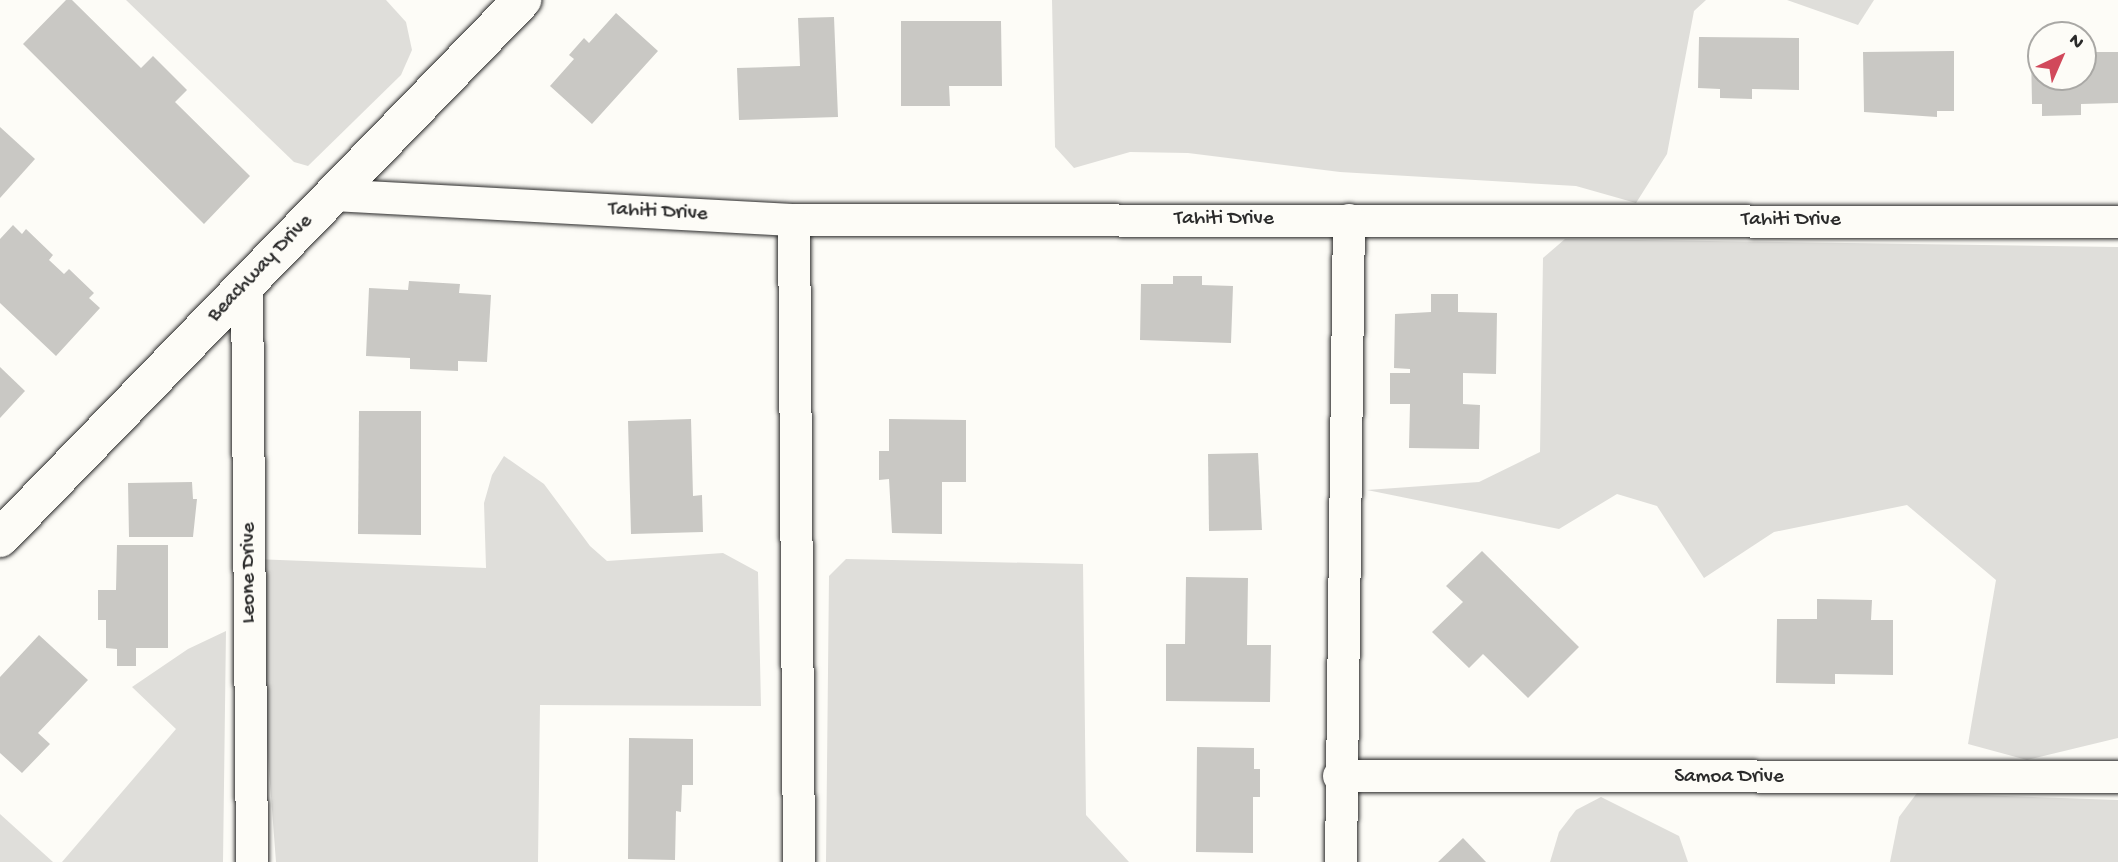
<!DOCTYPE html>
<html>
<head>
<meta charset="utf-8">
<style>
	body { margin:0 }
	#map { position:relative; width:2118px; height:862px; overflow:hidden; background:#fdfcf7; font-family:"Gochi Hand",sans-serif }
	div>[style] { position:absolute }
	.green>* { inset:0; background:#dfdeda }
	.building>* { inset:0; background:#c9c8c4 }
	.roads { filter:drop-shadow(0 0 2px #2b2b2b) drop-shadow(0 0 2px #2b2b2b) }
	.street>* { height:32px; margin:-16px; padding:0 16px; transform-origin:16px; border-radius:16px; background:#fdfcf7 }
	.secondary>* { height:38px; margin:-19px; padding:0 19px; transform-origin:19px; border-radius:19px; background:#fdfcf7 }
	span { translate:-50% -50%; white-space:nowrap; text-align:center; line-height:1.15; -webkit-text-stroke:7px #fdfcf7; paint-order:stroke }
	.street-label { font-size:21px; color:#2b2b2b }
	.north { position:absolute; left:2027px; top:21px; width:70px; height:70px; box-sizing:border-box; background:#fdfcf7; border:2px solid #a9a8a5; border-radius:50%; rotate:44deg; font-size:19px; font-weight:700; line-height:28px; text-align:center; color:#2b2b2b }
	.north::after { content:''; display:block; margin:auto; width:24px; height:32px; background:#d1495b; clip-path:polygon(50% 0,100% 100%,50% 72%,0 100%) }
</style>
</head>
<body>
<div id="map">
	<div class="green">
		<div style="clip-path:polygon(126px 0,386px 0,406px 22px,412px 50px,401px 75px,308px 166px,294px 162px)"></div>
		<div style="clip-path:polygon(1052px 0,1706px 0,1694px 11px,1667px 154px,1636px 203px,1576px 186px,1340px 172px,1188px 153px,1130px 152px,1074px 168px,1055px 147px)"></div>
		<div style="clip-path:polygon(1787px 0,1874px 0,1858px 25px)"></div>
		<div style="clip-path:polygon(1565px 239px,2118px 247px,2118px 738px,2027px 760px,1968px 744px,1996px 580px,1907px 505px,1774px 532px,1704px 578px,1657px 506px,1617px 494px,1559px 529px,1367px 490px,1479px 482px,1540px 452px,1543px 258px)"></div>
		<div style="clip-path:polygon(504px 456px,544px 484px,590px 546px,607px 561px,723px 553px,758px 572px,761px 706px,540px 705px,538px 862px,276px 862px,253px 559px,486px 568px,484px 503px,492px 475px)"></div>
		<div style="clip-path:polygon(846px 559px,1083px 564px,1086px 815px,1129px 862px,826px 862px,829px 576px)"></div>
		<div style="clip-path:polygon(226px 631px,223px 862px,62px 862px,176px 729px,132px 687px,188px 649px)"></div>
		<div style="clip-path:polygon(1917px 793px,2118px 800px,2118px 862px,1890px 862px,1899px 817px)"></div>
		<div style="clip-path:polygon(1601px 797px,1679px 836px,1688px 862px,1550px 862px,1559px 832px,1576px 810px)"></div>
		<div style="clip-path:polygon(0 814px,53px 862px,0 862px)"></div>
	</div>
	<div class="building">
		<div style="clip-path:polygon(66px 0,72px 0,141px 68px,153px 56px,187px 90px,175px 102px,250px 176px,204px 224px,23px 44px)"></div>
		<div style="clip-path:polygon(616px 13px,658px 51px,592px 124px,550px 86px,574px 59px,569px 55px,584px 38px,589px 43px)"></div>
		<div style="clip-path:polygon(834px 17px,838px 117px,739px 120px,737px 68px,800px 66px,798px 18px)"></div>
		<div style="clip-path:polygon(901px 21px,1001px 21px,1002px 86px,949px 86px,950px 106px,901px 106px)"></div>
		<div style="clip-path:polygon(1699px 37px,1799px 38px,1799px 90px,1752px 89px,1752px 99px,1720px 98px,1720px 89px,1698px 88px)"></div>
		<div style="clip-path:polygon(1954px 51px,1954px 111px,1937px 111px,1937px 117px,1864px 112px,1863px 52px)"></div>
		<div style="clip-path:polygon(2031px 52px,2041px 52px,2041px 77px,2083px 77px,2083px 52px,2118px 52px,2118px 103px,2081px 104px,2081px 115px,2042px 116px,2042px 104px,2032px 104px)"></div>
		<div style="clip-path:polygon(0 127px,35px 159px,0 198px)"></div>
		<div style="clip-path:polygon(13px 225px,22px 234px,26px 229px,53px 255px,49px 260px,64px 274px,69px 269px,94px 293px,89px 298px,100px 308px,56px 356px,0 303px,0 239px)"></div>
		<div style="clip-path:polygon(1173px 276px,1202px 276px,1202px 285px,1233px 286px,1231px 343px,1140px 340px,1141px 284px,1173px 284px)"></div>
		<div style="clip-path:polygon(409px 281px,460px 284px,459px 293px,491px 295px,487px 362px,458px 361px,458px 371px,410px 369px,410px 358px,366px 356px,369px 288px,408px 290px)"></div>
		<div style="clip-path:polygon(1431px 294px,1458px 294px,1458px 312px,1497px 313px,1496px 374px,1463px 373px,1463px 404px,1480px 405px,1479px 449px,1409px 448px,1410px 404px,1390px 404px,1390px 373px,1410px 373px,1410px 369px,1394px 368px,1395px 314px,1431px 312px)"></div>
		<div style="clip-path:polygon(0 367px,25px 391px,0 418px)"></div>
		<div style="clip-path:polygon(359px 411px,421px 411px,421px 535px,358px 534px)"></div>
		<div style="clip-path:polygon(691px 419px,693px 496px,702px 495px,703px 532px,631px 534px,628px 421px)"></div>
		<div style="clip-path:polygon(889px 419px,966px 420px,966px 482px,942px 482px,942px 534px,892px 533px,889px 479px,879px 480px,879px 451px,889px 451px)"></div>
		<div style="clip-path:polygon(1258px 453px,1262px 530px,1209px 531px,1208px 454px)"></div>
		<div style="clip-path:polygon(192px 482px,193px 499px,197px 499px,193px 537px,129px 537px,128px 483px)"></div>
		<div style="clip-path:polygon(117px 545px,168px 545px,168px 648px,136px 648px,136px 666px,117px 666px,117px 649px,106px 648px,106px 620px,98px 620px,98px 590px,116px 590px)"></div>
		<div style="clip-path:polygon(1482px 551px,1579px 647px,1528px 698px,1483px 654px,1469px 668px,1432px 632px,1463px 602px,1446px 586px)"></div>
		<div style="clip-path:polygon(1186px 577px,1248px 578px,1247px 645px,1271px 645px,1270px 702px,1166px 701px,1166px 644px,1185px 644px)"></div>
		<div style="clip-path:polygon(1817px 599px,1872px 600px,1871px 620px,1893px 620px,1893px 675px,1835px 674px,1835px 684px,1776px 683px,1777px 619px,1817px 619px)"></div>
		<div style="clip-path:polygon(39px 635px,88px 680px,38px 733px,50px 744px,22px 773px,0 753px,0 677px)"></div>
		<div style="clip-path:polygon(629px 738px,693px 739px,693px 785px,682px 785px,681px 812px,676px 811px,675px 860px,628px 859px)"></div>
		<div style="clip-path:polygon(1197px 747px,1254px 748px,1254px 769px,1260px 769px,1260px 797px,1253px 797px,1253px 853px,1196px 852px)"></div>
		<div style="clip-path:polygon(1463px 838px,1486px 862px,1438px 862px)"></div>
	</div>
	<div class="roads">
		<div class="street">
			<div style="left:331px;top:195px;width:464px;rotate:3.1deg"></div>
			<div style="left:794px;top:220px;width:1324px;rotate:0.09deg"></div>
			<div style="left:794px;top:220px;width:642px;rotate:89.55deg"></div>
			<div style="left:247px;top:284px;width:578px;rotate:89.5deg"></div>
			<div style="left:1339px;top:776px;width:779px;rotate:0.07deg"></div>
			<div style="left:1341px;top:862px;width:642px;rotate:-89.29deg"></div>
		</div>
		<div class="secondary">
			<div style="left:0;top:538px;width:750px;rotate:-45.86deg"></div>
		</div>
	</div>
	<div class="street-label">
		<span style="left:658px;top:213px;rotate:3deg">Tahiti Drive</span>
		<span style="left:1224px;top:220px">Tahiti Drive</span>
		<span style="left:1791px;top:221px">Tahiti Drive</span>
		<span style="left:261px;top:269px;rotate:-46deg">Beachway Drive</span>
		<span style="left:250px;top:573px;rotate:-90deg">Leone Drive</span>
		<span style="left:1729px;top:778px">Samoa Drive</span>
	</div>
	<div class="north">N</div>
</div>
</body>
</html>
